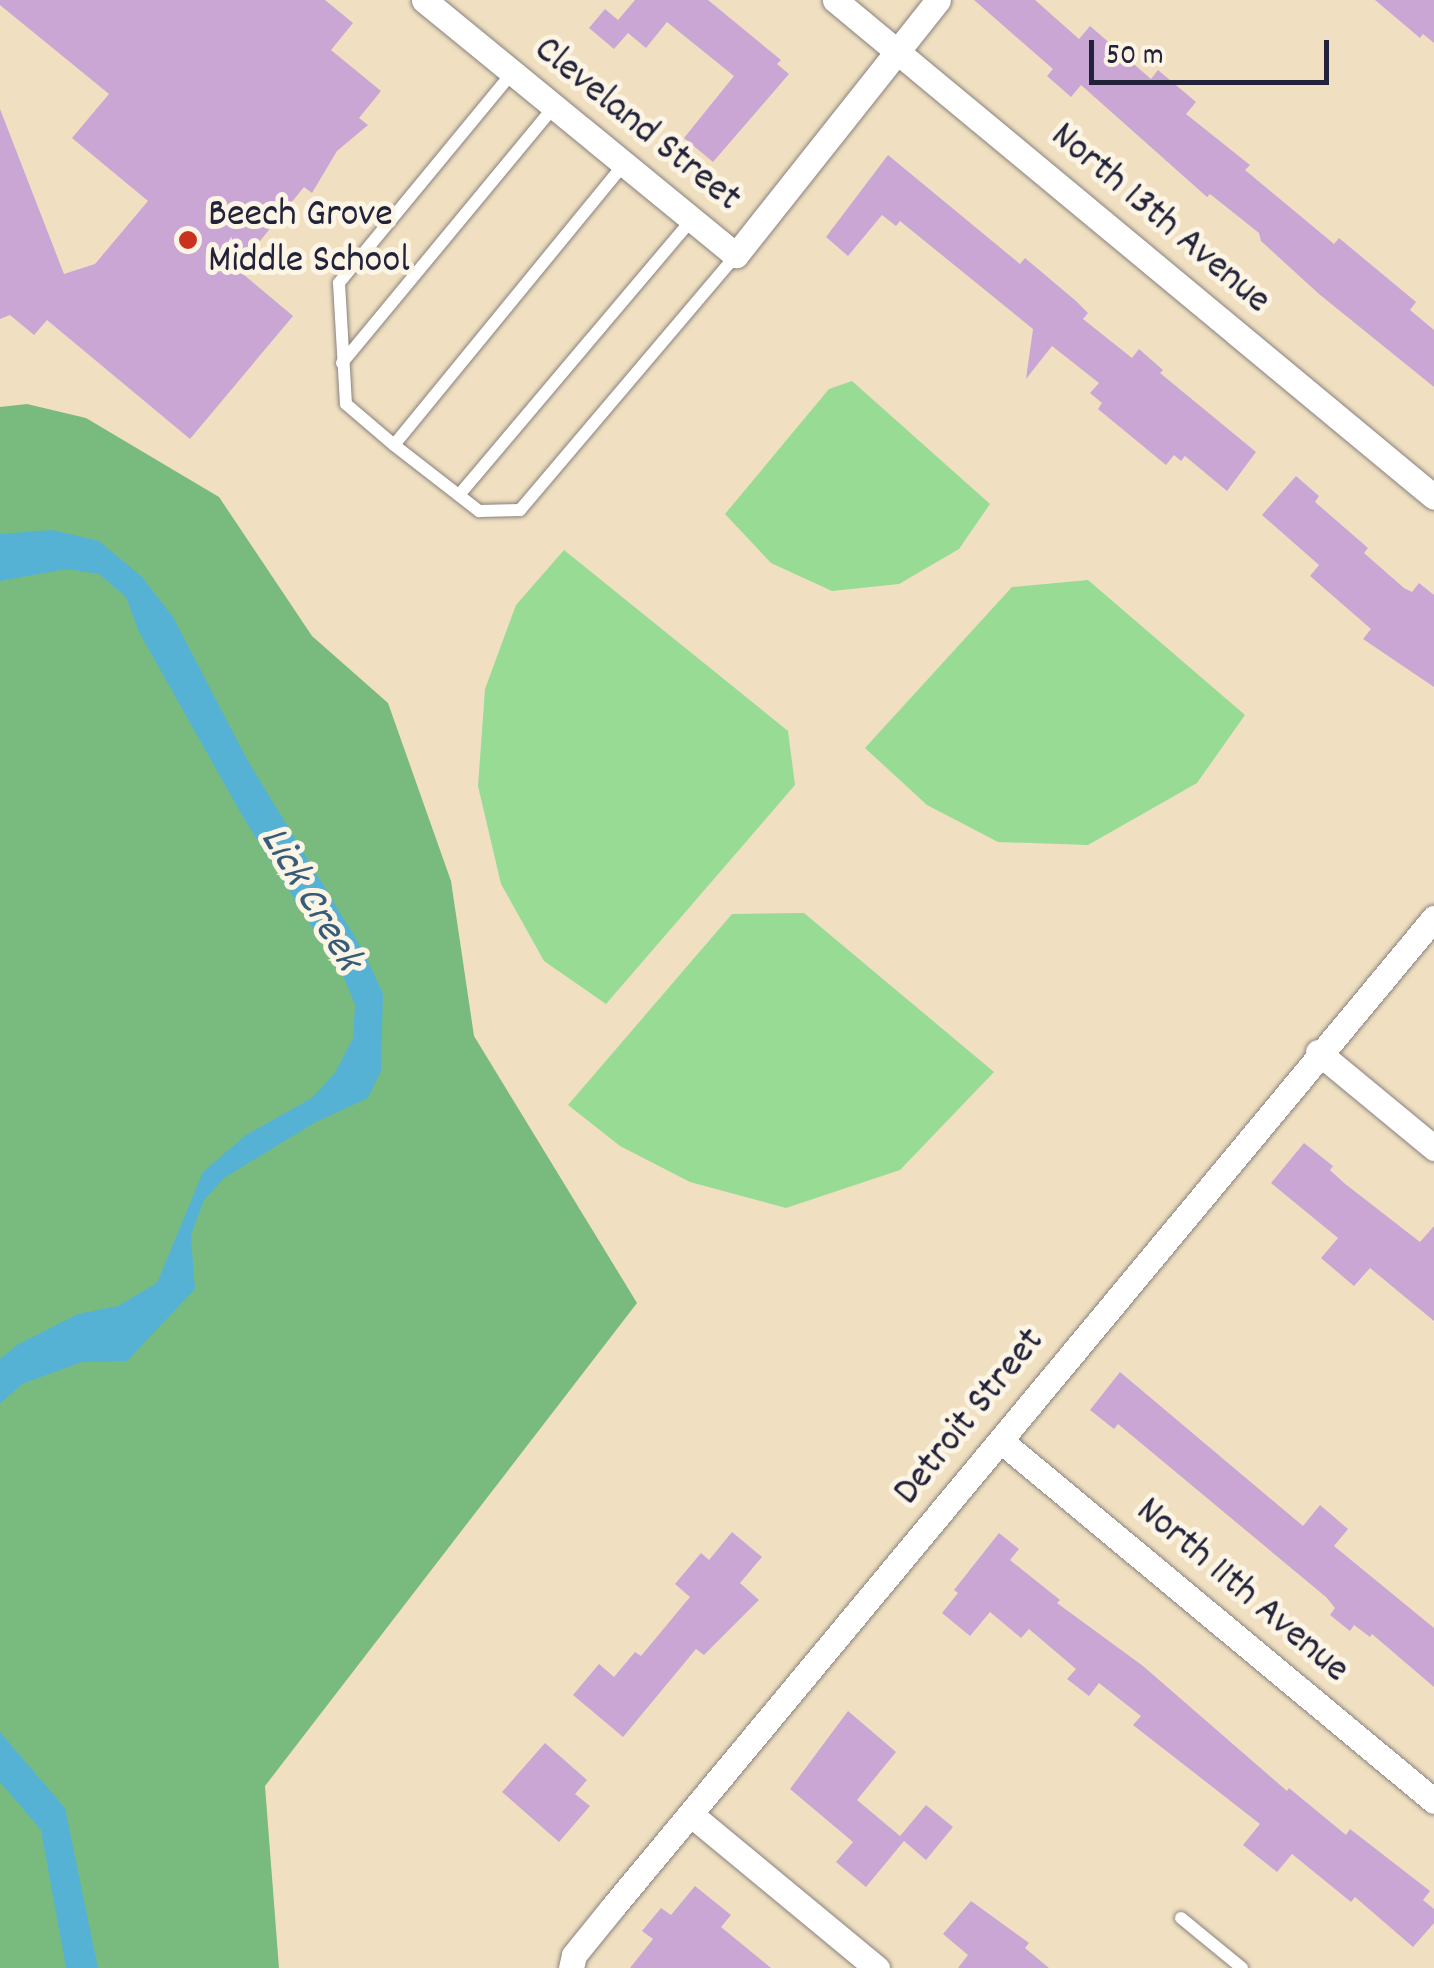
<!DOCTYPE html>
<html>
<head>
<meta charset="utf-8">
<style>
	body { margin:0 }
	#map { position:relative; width:1434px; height:1968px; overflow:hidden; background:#f0e0c1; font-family:Dekko,sans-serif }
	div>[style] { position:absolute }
	.green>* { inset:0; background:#97db94 }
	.forest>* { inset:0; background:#79bb7e }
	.water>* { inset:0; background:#56b2d4 }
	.building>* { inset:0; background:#caa6d5 }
	.roads { filter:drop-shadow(0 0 2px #89817e) drop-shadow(0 0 2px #89817e) }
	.lane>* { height:12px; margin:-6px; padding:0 6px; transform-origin:6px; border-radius:6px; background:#fff }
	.street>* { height:25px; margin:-12.5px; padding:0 12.5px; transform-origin:12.5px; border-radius:12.5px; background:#fff }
	.dots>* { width:28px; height:28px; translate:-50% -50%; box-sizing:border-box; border:5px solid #fcf5e5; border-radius:50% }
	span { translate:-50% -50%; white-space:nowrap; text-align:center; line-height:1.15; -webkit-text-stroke:10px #fcf5e5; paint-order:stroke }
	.street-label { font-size:40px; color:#22223b }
	.poi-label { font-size:40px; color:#22223b }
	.left { translate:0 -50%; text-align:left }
	.water-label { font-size:42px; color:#375c78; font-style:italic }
	.scale { position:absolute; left:1089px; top:40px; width:240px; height:45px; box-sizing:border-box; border:5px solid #22223b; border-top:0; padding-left:12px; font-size:30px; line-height:35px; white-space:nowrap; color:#22223b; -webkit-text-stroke:8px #fcf5e5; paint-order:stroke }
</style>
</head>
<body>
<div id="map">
	<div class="green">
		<div style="clip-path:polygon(852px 381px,990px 504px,959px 549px,899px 584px,832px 591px,771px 563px,725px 514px,829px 389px)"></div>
		<div style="clip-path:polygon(564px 550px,788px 731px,795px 785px,606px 1004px,544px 961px,501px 884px,478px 786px,485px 689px,516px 605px)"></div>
		<div style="clip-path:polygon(1088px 580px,1245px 715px,1197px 783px,1088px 845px,998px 842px,927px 805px,865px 748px,1012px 587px)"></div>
		<div style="clip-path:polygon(804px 913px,994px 1072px,900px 1170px,786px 1208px,690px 1182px,620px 1146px,568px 1105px,732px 914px)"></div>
	</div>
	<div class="forest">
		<div style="clip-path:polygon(27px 404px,86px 418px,219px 497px,312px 636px,388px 703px,451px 881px,474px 1036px,637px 1303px,265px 1786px,279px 1968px,0 1968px,0 407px)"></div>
	</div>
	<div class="water">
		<div style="clip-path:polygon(52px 530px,99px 541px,142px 577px,173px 617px,248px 761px,364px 952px,383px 994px,381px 1071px,368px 1098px,316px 1122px,224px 1178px,204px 1200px,191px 1235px,195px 1289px,127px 1361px,82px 1362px,22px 1384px,0 1404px,0 1359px,17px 1345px,78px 1314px,118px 1306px,157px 1283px,203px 1172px,246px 1135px,312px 1098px,335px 1073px,353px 1038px,355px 1005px,344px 978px,243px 817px,139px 632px,126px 597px,99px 574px,67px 569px,0 581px,0 534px)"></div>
		<div style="clip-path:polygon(0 1732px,65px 1808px,98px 1968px,66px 1968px,41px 1830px,0 1782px)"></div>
	</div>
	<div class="building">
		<div style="clip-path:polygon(0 0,325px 0,353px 23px,331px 50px,381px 91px,359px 118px,368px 125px,337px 151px,312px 193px,304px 187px,237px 269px,293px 316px,190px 439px,47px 320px,34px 335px,10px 315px,0 319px,0 109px,64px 274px,95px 264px,148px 201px,72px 138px,109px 94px,0 5px)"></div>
		<div style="clip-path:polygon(635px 0,708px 0,781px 60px,777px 64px,789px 74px,713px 162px,684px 138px,734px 76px,667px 22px,646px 48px,628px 33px,614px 49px,589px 28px,605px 9px,618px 20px)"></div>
		<div style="clip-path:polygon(974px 0,1035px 0,1079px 39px,1090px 26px,1151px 79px,1158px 70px,1196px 102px,1186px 114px,1250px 165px,1245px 170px,1334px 244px,1339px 238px,1416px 302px,1410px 310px,1434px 330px,1434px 387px,1319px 294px,1261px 241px,1259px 233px,1210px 194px,1207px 197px,1081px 85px,1071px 97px,1047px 76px,1053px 69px)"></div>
		<div style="clip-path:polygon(1375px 0,1434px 0,1434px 43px,1423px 34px,1420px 38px)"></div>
		<div style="clip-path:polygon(888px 155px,1020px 264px,1025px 258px,1076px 301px,1088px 313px,1083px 319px,1132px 358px,1139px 349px,1163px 370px,1160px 373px,1256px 452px,1227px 491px,1185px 456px,1181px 461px,1174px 455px,1166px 465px,1098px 409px,1102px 403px,1090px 393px,1099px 383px,1052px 346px,1026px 379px,1033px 329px,900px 221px,896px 226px,882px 215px,848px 256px,826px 237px)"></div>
		<div style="clip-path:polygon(1296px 476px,1319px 496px,1315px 502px,1368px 548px,1364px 553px,1404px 588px,1412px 592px,1419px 583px,1434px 595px,1434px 687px,1363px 639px,1371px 629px,1310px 576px,1319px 565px,1262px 515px)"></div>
		<div style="clip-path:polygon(1304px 1143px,1333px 1166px,1330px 1170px,1344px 1183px,1420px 1242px,1434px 1226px,1434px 1321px,1370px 1268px,1354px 1286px,1321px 1258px,1338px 1238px,1271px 1183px)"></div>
		<div style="clip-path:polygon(1120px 1372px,1303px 1526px,1320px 1505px,1348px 1529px,1334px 1546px,1434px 1628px,1434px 1687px,1372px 1634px,1370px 1637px,1354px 1625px,1350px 1631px,1330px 1615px,1335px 1608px,1326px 1597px,1118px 1424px,1114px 1429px,1090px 1410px)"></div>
		<div style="clip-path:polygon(732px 1532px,762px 1557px,740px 1583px,759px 1600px,704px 1655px,696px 1649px,623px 1737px,573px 1695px,599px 1664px,614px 1677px,635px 1652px,641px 1656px,690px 1597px,675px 1584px,701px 1553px,709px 1560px)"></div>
		<div style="clip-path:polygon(999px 1533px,1019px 1549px,1010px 1560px,1060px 1600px,1057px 1603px,1143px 1666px,1287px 1791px,1289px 1788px,1346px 1835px,1350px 1829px,1430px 1891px,1423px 1900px,1434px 1909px,1434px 1923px,1413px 1947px,1355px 1897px,1351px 1902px,1292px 1854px,1277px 1872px,1243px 1845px,1260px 1824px,1133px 1725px,1141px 1716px,1099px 1683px,1089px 1696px,1067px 1679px,1076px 1669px,1029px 1629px,1021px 1638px,990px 1612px,970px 1636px,942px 1613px,958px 1593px,954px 1590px)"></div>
		<div style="clip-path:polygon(848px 1711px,896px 1752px,857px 1800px,900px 1836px,926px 1805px,953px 1827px,926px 1860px,904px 1841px,866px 1887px,836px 1862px,853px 1842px,790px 1789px)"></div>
		<div style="clip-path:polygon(545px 1743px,587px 1780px,575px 1794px,590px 1806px,559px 1842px,502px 1792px)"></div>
		<div style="clip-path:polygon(695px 1886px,731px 1915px,721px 1927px,771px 1968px,630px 1968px,653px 1939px,642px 1931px,661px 1908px,671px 1915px)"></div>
		<div style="clip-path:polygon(971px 1901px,1029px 1943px,1025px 1948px,1049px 1968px,958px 1968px,968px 1955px,943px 1934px)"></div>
	</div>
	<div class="roads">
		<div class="lane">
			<div style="left:512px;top:73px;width:272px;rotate:129.5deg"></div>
			<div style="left:339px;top:283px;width:121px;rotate:86.7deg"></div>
			<div style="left:346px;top:404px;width:63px;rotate:40.5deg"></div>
			<div style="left:394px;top:445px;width:108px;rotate:37.8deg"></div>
			<div style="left:479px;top:511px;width:41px;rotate:-1.4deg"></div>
			<div style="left:520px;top:510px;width:334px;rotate:-49.7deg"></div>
			<div style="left:342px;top:363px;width:332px;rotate:-50.4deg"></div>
			<div style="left:394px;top:445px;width:363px;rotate:-50.7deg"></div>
			<div style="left:459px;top:495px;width:361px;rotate:-49.8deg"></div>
			<div style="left:1181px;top:1918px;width:79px;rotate:39.3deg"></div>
		</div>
		<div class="street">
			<div style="left:424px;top:0;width:403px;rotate:39.3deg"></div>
			<div style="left:736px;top:255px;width:325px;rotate:-51.6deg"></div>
			<div style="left:835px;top:0;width:778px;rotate:39.68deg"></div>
			<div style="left:1318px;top:1052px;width:151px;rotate:39.6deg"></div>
			<div style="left:1001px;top:1441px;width:563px;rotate:39.74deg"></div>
			<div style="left:693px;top:1816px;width:239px;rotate:39.6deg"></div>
			<div style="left:571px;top:1968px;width:13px;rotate:-77deg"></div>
			<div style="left:574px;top:1955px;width:60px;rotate:-51deg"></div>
			<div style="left:612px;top:1908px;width:1287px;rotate:-50.3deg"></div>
		</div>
	</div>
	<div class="dots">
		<div style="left:188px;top:240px;background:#c8321e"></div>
	</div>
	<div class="street-label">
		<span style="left:636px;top:126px;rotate:39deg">Cleveland Street</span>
		<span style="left:1159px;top:220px;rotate:40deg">North 13th Avenue</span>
		<span style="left:971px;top:1418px;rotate:-51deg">Detroit Street</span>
		<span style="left:1241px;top:1592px;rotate:40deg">North 11th Avenue</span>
	</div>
	<div class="poi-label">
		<span class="left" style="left:208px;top:240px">Beech Grove<br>Middle School</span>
	</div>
	<div class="water-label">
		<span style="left:309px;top:900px;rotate:59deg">Lick Creek</span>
	</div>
	<div class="scale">50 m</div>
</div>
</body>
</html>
